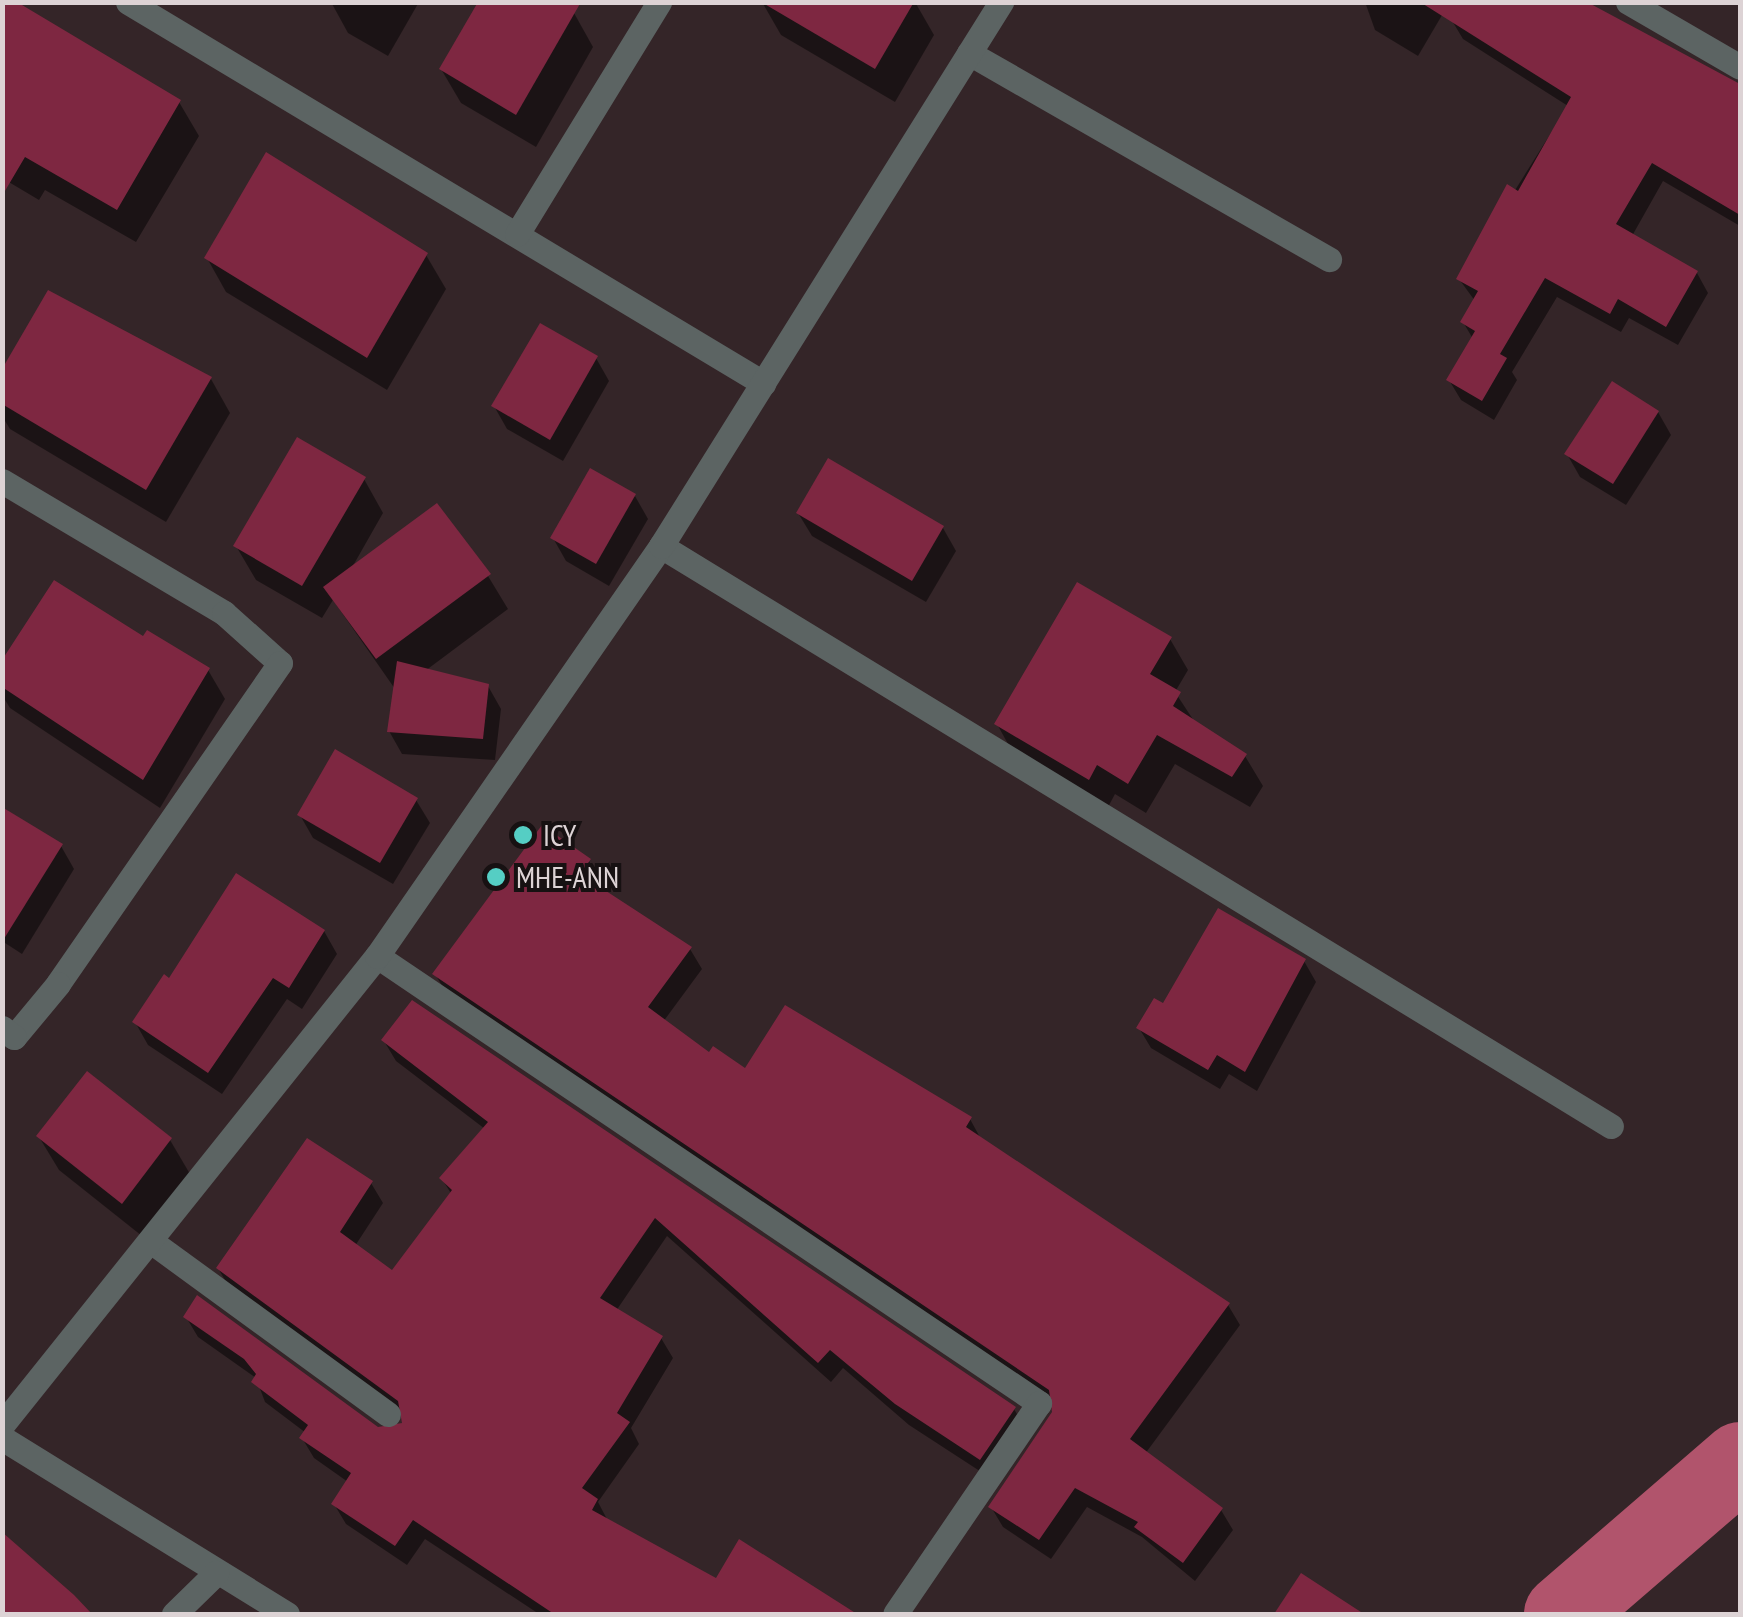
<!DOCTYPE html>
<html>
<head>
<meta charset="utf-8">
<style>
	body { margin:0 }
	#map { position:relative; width:1743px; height:1617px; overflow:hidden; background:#342528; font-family:"PT Sans Narrow",sans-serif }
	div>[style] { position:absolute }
	.shadow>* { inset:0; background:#0007 }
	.river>* { height:78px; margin:-39px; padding:0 39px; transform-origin:39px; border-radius:39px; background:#b1546c }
	.building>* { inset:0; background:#7e2741 }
	.minor>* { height:25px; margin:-12.5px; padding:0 12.5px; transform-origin:12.5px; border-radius:12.5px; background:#5c6463 }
	.dots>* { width:28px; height:28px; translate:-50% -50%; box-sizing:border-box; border:5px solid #171112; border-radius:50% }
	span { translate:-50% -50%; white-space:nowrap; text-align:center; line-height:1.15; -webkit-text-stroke:8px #171112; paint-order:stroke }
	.poi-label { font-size:30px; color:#ddd3d5 }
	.left { translate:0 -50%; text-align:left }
	.frame { position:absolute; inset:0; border:5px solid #ddd3d5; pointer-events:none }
</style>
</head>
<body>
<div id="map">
	<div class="shadow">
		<div style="clip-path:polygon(2px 2px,179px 102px,199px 136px,136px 242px,45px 190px,39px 200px,2px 178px)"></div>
		<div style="clip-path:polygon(331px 2px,419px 2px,388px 56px,348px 33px)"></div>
		<div style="clip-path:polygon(762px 2px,915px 2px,934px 35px,895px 102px,781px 35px)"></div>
		<div style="clip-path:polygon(1365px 2px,1447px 2px,1448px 5px,1418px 56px,1375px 30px)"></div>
		<div style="clip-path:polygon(1583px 2px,1740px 89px,1740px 226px,1663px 181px,1632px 236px,1697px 273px,1708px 293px,1678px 345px,1629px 318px,1621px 332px,1557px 297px,1512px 372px,1517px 380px,1494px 420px,1461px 400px,1449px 380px,1473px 339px,1463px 322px,1475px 301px,1459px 279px,1568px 106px,1463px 39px,1451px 19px)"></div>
		<div style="clip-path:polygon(574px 13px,593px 47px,536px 147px,461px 103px,441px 69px)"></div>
		<div style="clip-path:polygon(426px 255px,446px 289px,387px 390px,226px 292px,207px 258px)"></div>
		<div style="clip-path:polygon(596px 358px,609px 381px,563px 461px,507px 429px,494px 406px)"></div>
		<div style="clip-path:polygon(2px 374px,211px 379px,230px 413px,166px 522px,10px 429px,2px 416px)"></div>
		<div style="clip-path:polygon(1658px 412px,1671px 435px,1626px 505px,1580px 477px,1567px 454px)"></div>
		<div style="clip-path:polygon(364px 479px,383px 513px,350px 571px,488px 576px,508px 609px,425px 671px,488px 686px,501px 709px,495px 760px,402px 754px,389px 731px,395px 689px,333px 600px,322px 618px,256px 580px,236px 546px)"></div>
		<div style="clip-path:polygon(635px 496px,648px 519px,609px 586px,566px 561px,553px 538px)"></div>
		<div style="clip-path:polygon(798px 513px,943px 528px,956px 551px,926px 602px,812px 536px)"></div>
		<div style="clip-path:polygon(1170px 639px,1188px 670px,1175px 692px,1196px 724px,1245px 756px,1263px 786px,1250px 807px,1175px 764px,1146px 813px,1115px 794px,1107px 809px,1014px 755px,997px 724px)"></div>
		<div style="clip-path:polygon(144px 640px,208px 670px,225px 699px,160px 808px,10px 708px,2px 695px,2px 665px)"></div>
		<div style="clip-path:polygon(416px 800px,430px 823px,393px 884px,313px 838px,300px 815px)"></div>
		<div style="clip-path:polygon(2px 807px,61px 846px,74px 869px,22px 954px,2px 941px)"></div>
		<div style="clip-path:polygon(589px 861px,601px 881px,596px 888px,690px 949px,702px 969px,663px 1022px,709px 1055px,746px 1072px,970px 1119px,982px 1141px,1228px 1305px,1240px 1325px,1145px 1454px,1221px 1510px,1233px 1530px,1195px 1581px,1142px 1537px,1087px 1507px,1051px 1559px,1003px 1527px,991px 1507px,1055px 1413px,1054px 1404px,447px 994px,435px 974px)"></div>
		<div style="clip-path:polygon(324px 931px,337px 954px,302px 1009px,287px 999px,222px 1094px,148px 1045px,135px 1022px,170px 981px)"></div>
		<div style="clip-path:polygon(1304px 961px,1316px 982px,1257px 1091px,1229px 1074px,1220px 1089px,1151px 1048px,1139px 1028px)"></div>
		<div style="clip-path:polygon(384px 1041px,1014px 1409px,1026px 1429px,992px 1479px,909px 1425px,843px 1368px,831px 1382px,667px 1236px,616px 1311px,661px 1338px,673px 1358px,631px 1428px,639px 1444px,598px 1502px,609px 1523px,717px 1582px,740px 1543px,847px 1614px,539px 1614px,425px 1539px,407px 1565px,346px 1524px,334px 1504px,348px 1482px,314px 1458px,302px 1438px,306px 1433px,265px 1402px,256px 1378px,198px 1337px,186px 1317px,377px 1430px,395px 1432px,407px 1417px,230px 1289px,218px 1268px,371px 1183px,383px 1203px,355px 1246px,393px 1273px,452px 1195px,442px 1179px,485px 1129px,396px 1061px)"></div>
		<div style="clip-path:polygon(39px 1137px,170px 1140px,190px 1174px,142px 1236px,59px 1170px)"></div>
	</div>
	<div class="river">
		<div style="left:1563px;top:1614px;width:234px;rotate:-40.8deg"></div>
	</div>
	<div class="building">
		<div style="clip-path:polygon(2px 2px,17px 2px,181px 100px,117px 210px,25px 157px,2px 196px)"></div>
		<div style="clip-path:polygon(478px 2px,581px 2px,516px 115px,439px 69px)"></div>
		<div style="clip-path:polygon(761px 2px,914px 2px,875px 69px)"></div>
		<div style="clip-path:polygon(1420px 2px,1587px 2px,1740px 84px,1740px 215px,1652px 163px,1616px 224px,1698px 271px,1666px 327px,1618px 299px,1610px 314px,1545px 278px,1500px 354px,1507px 358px,1482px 401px,1446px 380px,1475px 331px,1460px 322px,1478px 291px,1456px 279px,1507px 184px,1518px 191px,1571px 97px)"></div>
		<div style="clip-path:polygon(266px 152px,428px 253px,367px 358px,204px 258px)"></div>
		<div style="clip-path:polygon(48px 290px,212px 377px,146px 490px,2px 404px,2px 369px)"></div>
		<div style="clip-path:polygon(540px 323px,598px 356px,550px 440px,491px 406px)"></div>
		<div style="clip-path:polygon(1612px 381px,1659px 411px,1613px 484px,1564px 454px)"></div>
		<div style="clip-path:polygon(297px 437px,366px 477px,302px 586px,233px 546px)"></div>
		<div style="clip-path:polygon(828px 458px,944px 526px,912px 581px,796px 513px)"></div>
		<div style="clip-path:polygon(590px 468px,636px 494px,596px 564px,550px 538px)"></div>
		<div style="clip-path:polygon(437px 503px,491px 574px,376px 659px,323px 587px)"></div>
		<div style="clip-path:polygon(54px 580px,143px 636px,147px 630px,210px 668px,143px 780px,2px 687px,2px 660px)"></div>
		<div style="clip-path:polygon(1077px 582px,1172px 637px,1150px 674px,1181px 692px,1173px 706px,1247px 754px,1232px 777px,1157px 735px,1128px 784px,1097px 765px,1089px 780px,994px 724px)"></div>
		<div style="clip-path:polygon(397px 661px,489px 684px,483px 739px,387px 732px)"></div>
		<div style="clip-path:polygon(335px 749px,418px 798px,380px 863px,297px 815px)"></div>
		<div style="clip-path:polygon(2px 807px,63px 844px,2px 942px)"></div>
		<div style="clip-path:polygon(542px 825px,591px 859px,580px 874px,692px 947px,648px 1007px,709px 1052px,713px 1046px,745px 1068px,785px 1005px,972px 1117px,966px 1127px,1230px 1303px,1130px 1439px,1223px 1508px,1183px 1563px,1134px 1527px,1138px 1522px,1075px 1488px,1039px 1540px,988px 1507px,1052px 1412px,1049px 1390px,432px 974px)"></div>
		<div style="clip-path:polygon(236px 873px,325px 930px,289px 988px,273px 978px,208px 1073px,132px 1022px,164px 974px,169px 978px)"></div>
		<div style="clip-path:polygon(1218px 908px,1306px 959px,1245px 1072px,1217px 1055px,1208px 1070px,1136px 1028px,1154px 998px,1163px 1003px)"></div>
		<div style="clip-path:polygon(412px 1000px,1016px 1407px,980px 1460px,895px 1404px,830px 1350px,818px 1363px,655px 1218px,600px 1298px,663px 1336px,617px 1413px,630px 1422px,582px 1488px,598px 1499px,592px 1510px,716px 1578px,739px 1539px,857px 1614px,554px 1614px,413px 1520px,395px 1546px,331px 1504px,351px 1473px,299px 1438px,308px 1425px,251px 1382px,256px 1374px,244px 1359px,183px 1317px,197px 1295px,378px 1427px,402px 1423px,398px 1401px,216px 1268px,307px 1138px,373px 1181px,340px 1232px,392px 1270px,452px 1190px,439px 1178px,488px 1122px,381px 1040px)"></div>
		<div style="clip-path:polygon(87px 1071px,172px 1138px,122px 1204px,36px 1136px)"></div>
		<div style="clip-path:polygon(2px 1532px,74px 1595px,92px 1614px,2px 1614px)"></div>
		<div style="clip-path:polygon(1301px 1573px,1364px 1614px,1274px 1614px)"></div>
	</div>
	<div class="minor">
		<div style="left:128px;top:2px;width:741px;rotate:30.96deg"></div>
		<div style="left:1628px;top:2px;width:129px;rotate:30.1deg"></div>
		<div style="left:969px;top:53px;width:415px;rotate:29.8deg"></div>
		<div style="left:517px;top:234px;width:272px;rotate:-58.5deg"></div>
		<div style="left:2px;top:481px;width:258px;rotate:30.7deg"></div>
		<div style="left:224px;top:613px;width:75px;rotate:41.8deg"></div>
		<div style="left:280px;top:663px;width:390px;rotate:124.7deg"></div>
		<div style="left:58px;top:984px;width:69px;rotate:129.7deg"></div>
		<div style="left:14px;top:1037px;width:15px;rotate:-143deg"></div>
		<div style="left:661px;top:546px;width:1113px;rotate:31.41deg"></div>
		<div style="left:377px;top:956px;width:799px;rotate:34.03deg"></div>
		<div style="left:1039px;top:1403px;width:255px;rotate:124.3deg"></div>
		<div style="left:152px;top:1242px;width:292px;rotate:36.1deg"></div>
		<div style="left:2px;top:1425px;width:600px;rotate:-51.36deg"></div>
		<div style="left:377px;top:956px;width:499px;rotate:-55.3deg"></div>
		<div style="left:661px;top:546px;width:642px;rotate:-57.99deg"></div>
		<div style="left:2px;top:1438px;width:335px;rotate:31.7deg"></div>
		<div style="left:174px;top:1614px;width:59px;rotate:-44.3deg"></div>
	</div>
	<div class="dots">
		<div style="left:523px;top:835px;background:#55cec4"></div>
		<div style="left:496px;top:877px;background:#55cec4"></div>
	</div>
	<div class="poi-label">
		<span class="left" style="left:543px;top:835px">ICY</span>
		<span class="left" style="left:516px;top:877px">MHE-ANN</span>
	</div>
	<div class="frame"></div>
</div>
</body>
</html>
